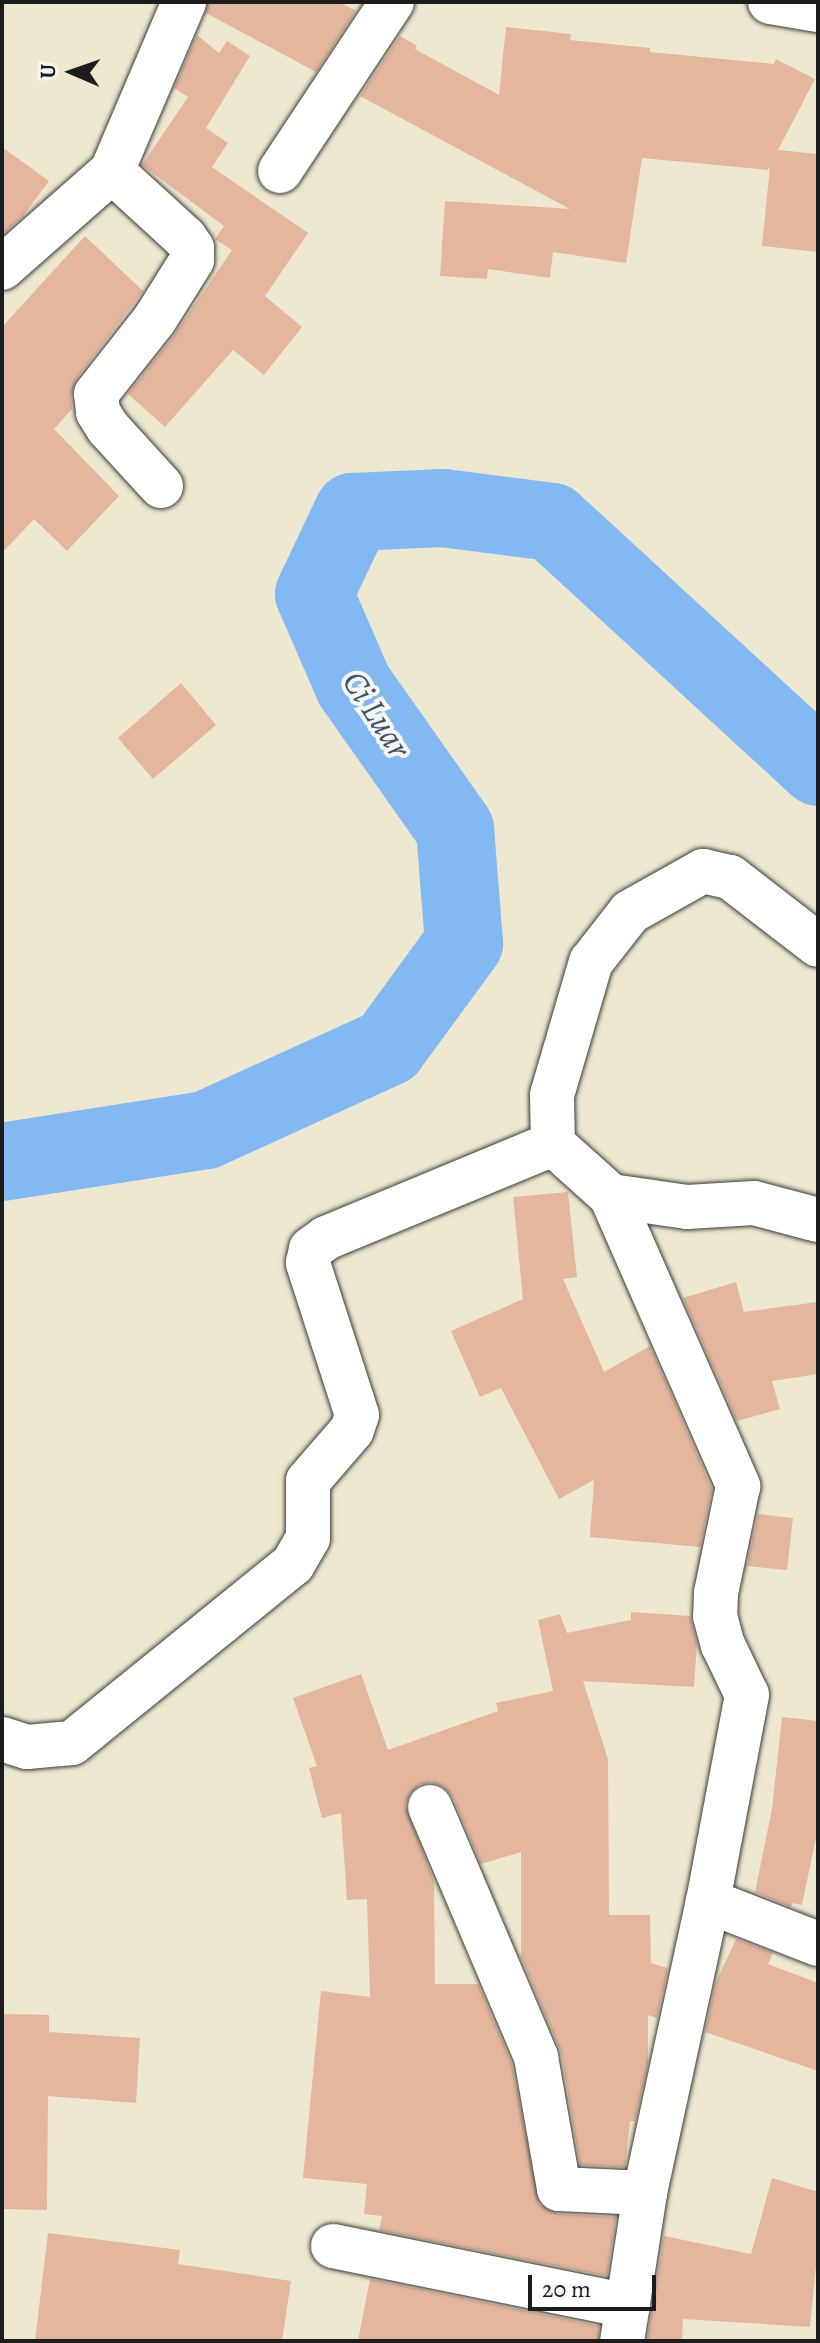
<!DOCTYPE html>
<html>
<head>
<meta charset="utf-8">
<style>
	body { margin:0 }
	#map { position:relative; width:820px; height:2343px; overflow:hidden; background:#ede8cf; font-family:Alegreya,serif }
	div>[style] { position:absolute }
	.river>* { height:78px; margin:-39px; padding:0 39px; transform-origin:39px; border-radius:39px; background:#83b9f2 }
	.building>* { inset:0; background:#e5b69e }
	.roads { filter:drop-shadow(0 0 2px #3b3b37) drop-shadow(0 0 2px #3b3b37) }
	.street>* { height:44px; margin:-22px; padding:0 22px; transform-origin:22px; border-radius:22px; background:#fff }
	span { translate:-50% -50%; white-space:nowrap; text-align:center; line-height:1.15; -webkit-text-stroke:8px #f6f6f2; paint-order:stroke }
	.water-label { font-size:34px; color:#405367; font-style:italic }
	.frame { position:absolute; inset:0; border:4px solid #1c1c1c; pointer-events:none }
	.north { position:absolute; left:32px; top:32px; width:80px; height:80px; -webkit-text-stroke:6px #f6f6f2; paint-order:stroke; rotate:272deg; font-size:22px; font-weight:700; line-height:32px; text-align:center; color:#1c1c1c }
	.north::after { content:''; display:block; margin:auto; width:28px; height:36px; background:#1c1c1c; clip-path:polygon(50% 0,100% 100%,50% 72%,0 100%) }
	.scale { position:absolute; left:528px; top:2275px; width:128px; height:36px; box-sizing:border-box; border:4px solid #1c1c1c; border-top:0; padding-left:10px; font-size:24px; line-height:28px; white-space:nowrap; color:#1c1c1c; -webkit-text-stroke:6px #f6f6f2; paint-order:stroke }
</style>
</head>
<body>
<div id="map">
	<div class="river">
		<div style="left:2px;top:1162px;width:206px;rotate:-8.9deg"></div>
		<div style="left:206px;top:1130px;width:200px;rotate:-24.5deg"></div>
		<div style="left:388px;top:1047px;width:129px;rotate:-53.8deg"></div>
		<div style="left:464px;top:943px;width:114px;rotate:-94.5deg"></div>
		<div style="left:455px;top:829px;width:175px;rotate:-125.2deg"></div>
		<div style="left:354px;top:686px;width:100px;rotate:-113.5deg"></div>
		<div style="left:314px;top:594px;width:91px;rotate:-64.6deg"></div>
		<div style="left:353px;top:512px;width:90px;rotate:-2.5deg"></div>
		<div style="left:443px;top:508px;width:110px;rotate:7.3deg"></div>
		<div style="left:552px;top:522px;width:362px;rotate:42.6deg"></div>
	</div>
	<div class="building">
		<div style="clip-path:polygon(208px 2px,339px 2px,356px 11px,316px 72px,206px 13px)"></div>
		<div style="clip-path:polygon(506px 27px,571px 34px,570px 40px,650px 48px,650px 52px,774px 64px,776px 59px,815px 79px,778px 150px,818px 154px,818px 252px,762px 246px,770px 166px,768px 170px,642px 158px,626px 263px,553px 252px,550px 278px,488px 269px,487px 279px,440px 276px,445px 201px,570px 209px,360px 96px,400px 36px,417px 46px,415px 49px,499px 95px)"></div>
		<div style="clip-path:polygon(197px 35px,219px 53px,227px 41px,250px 56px,206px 128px,228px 143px,212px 167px,308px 233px,265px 296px,302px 327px,264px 375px,233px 350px,165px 427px,128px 394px,175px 334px,232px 250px,215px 239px,224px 226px,142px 165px,188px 97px,174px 88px)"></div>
		<div style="clip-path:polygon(2px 147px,49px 181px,23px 216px,2px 235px)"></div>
		<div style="clip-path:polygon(85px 236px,143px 291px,76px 379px,71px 396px,72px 409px,54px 429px,119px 496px,67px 551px,34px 519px,2px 553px,2px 327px)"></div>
		<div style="clip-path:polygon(181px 683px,216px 725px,153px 779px,118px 738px)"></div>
		<div style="clip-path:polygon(568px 1192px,577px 1277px,563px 1279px,604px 1372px,650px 1346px,712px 1489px,700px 1547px,590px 1537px,594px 1480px,559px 1499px,501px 1388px,480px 1397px,451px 1331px,523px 1299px,513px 1197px)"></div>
		<div style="clip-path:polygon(736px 1282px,744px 1312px,818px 1302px,818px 1374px,772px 1381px,780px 1409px,737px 1421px,683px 1298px)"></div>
		<div style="clip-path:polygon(758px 1514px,793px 1518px,787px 1570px,747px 1566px)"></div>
		<div style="clip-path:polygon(631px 1612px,690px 1616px,697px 1644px,694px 1687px,583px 1681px,608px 1759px,609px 1915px,650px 1915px,651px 1963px,668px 1968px,657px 2018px,648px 2015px,648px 2063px,635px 2121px,630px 2121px,625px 2167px,580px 2165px,561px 2052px,521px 1957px,521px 1852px,481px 1864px,453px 1797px,444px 1787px,432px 1782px,420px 1784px,410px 1793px,405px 1805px,434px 1881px,435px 1984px,478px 1984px,512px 2064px,539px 2204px,558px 2214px,616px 2217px,607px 2276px,379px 2230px,382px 2216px,364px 2214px,367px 2184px,303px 2178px,321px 1991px,370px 1997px,367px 1899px,347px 1900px,341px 1813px,322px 1818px,309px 1768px,317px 1766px,293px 1698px,361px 1674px,388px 1750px,498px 1711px,496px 1703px,553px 1691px,538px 1620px,560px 1614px,567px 1633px,631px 1620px)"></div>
		<div style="clip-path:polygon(782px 1717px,818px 1721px,818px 1828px,802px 1905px,792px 1903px,791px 1907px,755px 1892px,772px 1809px)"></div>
		<div style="clip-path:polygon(736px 1939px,773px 1953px,768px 1964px,818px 1983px,818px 2071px,705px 2032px,716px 1982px)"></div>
		<div style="clip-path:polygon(2px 2014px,49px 2015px,49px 2032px,140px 2038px,136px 2103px,48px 2096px,47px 2210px,2px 2209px)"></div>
		<div style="clip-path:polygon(772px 2178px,818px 2192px,818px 2246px,810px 2327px,683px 2319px,682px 2341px,647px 2341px,664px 2236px,751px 2254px)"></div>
		<div style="clip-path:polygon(48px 2233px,180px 2250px,178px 2264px,291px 2281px,282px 2341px,35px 2341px)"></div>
		<div style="clip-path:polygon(370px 2279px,599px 2326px,598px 2341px,358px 2341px)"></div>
	</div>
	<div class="roads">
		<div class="street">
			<div style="left:770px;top:2px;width:49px;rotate:9.5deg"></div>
			<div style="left:280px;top:171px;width:203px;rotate:-56.5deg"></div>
			<div style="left:2px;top:268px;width:147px;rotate:-41.4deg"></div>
			<div style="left:161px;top:486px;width:79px;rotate:-132.4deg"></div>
			<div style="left:108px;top:428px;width:19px;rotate:-122deg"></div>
			<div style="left:98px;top:412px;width:18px;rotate:-96deg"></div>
			<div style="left:96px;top:394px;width:95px;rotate:-51.8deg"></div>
			<div style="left:155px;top:319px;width:70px;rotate:-57.9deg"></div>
			<div style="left:192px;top:260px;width:12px;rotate:-90deg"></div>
			<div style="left:192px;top:248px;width:12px;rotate:-125deg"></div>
			<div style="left:185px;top:238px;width:99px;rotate:-137.5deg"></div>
			<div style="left:112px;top:171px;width:184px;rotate:-66.9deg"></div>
			<div style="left:553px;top:1144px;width:49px;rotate:-91.2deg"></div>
			<div style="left:552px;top:1095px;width:139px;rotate:-73.7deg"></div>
			<div style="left:591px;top:962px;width:63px;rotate:-52deg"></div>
			<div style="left:630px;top:912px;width:84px;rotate:-29.3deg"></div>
			<div style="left:703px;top:871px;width:28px;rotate:13deg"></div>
			<div style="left:730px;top:877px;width:111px;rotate:37.7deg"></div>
			<div style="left:611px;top:1196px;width:317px;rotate:66.3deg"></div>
			<div style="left:738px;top:1486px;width:109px;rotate:101.6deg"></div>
			<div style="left:716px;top:1593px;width:23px;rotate:92deg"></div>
			<div style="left:715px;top:1616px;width:30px;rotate:75deg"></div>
			<div style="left:723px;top:1645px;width:55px;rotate:64.4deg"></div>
			<div style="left:747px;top:1695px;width:210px;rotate:100.7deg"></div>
			<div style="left:708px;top:1901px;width:299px;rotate:102.2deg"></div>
			<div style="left:645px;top:2193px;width:150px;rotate:98.8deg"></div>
			<div style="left:2px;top:1739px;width:26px;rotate:18deg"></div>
			<div style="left:27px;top:1747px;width:45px;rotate:-5.1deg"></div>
			<div style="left:72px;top:1743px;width:284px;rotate:-39deg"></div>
			<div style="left:293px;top:1564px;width:30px;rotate:-60deg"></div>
			<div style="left:308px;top:1538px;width:57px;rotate:-90deg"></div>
			<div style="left:308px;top:1481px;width:67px;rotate:-49.2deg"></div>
			<div style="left:352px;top:1430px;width:16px;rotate:-72deg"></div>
			<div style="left:357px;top:1415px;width:160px;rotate:-107.9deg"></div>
			<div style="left:308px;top:1263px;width:14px;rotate:-78deg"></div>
			<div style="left:311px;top:1249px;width:19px;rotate:-36deg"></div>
			<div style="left:326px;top:1238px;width:246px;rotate:-22.5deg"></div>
			<div style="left:553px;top:1144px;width:78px;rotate:41.9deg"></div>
			<div style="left:611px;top:1196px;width:77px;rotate:8.2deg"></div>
			<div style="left:687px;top:1207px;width:67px;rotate:-3.4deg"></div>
			<div style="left:754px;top:1203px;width:66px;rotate:14.9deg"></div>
			<div style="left:430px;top:1807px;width:272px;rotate:67deg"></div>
			<div style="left:536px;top:2057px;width:134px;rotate:80.1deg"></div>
			<div style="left:559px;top:2189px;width:86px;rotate:2.7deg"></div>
			<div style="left:708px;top:1901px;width:118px;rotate:21.4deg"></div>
			<div style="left:333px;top:2246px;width:301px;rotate:11.5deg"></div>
		</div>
	</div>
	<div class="water-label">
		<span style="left:377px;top:714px;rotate:57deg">Ci Luar</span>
	</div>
	<div class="frame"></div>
	<div class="north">U</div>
	<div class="scale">20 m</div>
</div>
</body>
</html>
